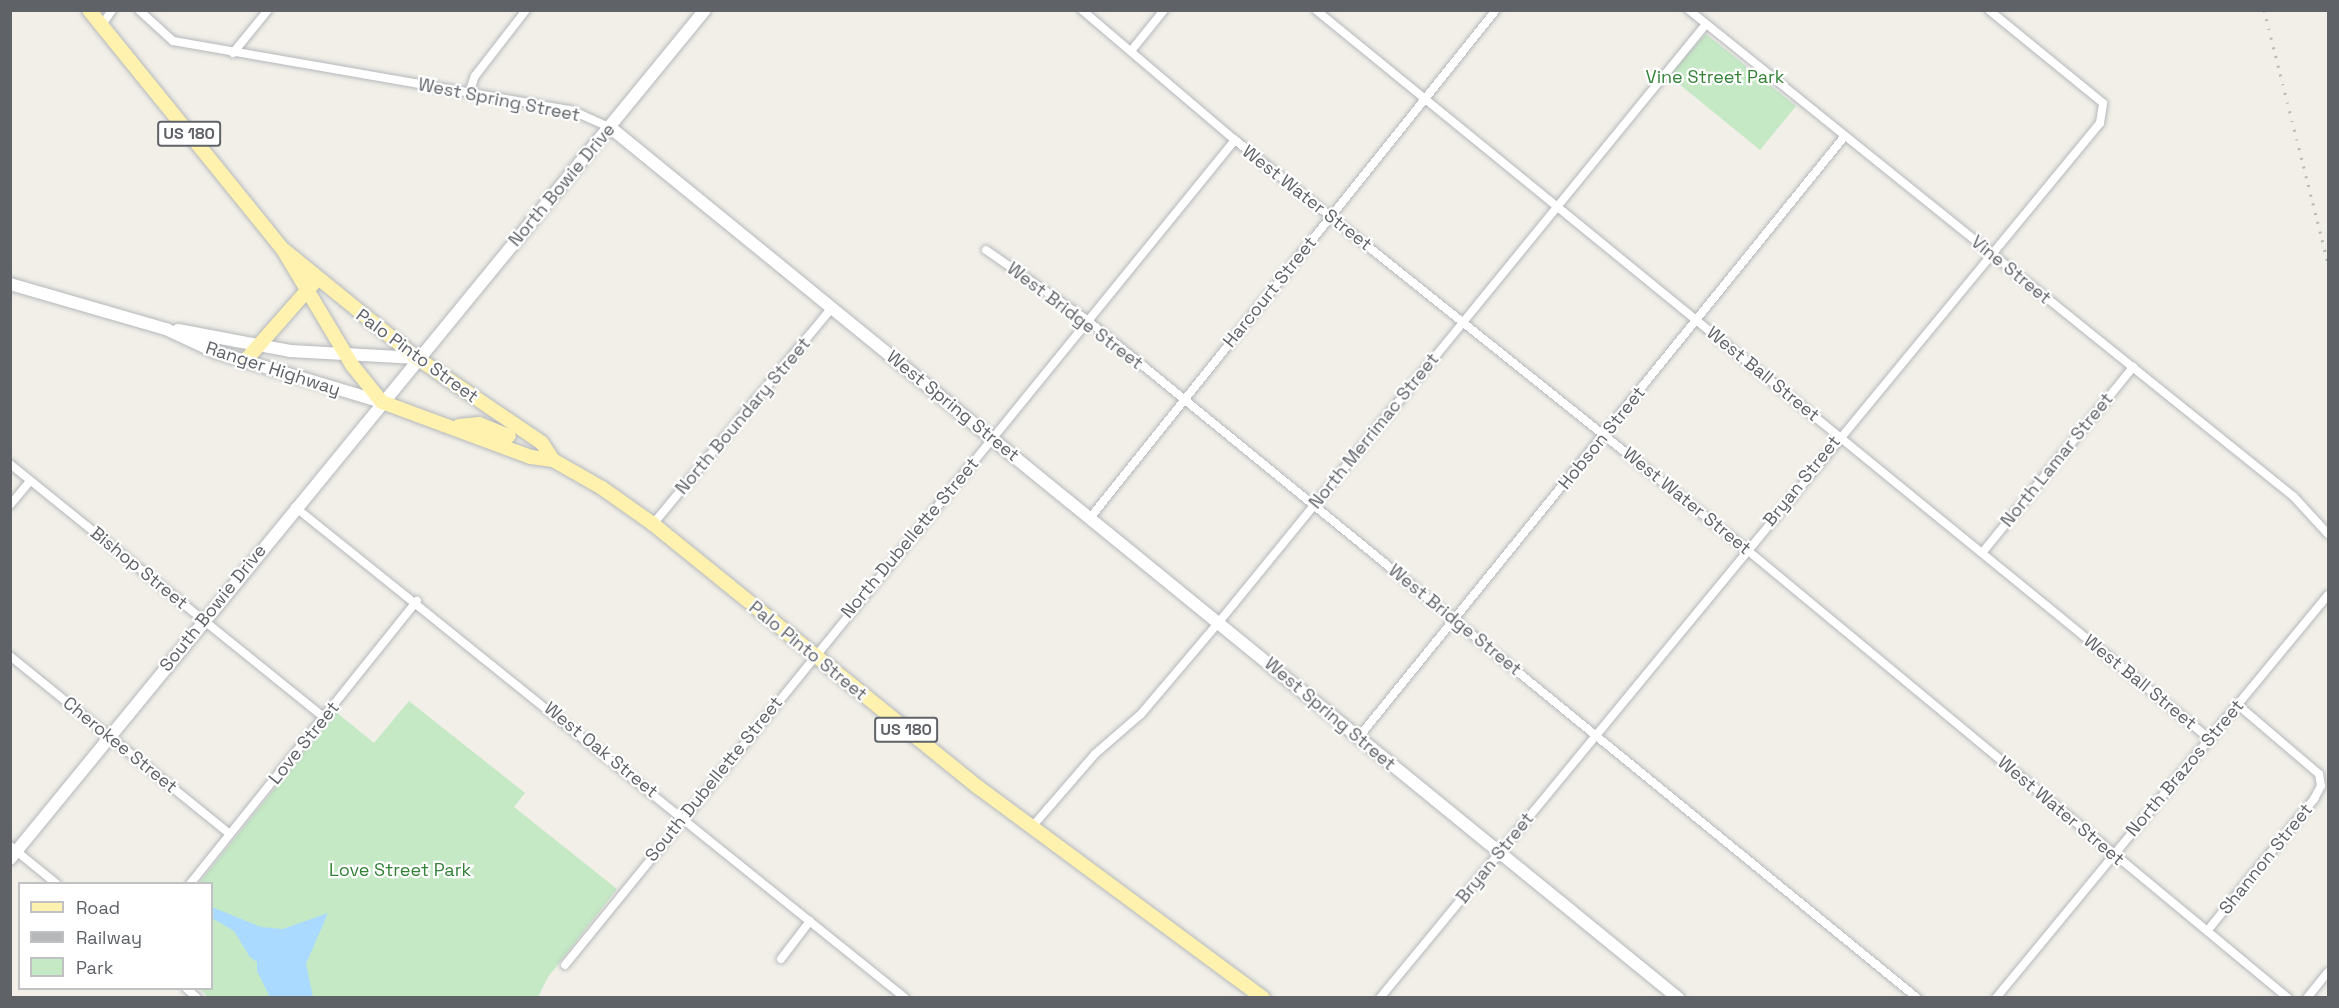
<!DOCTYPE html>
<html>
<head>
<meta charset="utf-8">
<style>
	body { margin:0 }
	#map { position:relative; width:2339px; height:1008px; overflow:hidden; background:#f1efe8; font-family:"Space Grotesk",sans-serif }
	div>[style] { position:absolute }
	.green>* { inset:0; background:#c5e8c5 }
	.water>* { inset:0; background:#aadaff }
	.roads { filter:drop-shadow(0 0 2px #b5b8bc) drop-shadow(0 0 2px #b5b8bc) }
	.street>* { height:8px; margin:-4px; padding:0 4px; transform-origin:4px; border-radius:4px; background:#fff }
	.secondary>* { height:12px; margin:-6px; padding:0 6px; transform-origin:6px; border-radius:6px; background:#fff }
	.primary>* { height:14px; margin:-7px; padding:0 7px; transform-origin:7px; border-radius:7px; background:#fff2af }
	.rail>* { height:3px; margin-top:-1.5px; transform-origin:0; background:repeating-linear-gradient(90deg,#b6b7b8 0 1.5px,transparent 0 9.5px) }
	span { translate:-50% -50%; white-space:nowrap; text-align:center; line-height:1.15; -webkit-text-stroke:4.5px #fff; paint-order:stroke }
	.shield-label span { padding:2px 4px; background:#fff; border:2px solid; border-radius:4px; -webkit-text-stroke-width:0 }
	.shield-label { font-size:16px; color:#5f6368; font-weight:700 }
	.park-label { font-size:18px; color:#348238 }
	.street-label { font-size:18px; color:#5f6368 }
	.frame { position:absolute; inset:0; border:12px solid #5f6368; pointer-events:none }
	.legend { position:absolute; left:18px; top:882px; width:195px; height:108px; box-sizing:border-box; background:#fff; border:2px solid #bfc1c3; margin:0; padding:8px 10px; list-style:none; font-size:18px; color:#5f6368 }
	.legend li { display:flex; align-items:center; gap:12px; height:30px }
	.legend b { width:30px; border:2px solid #bfc1c3 }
</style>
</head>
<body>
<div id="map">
	<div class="green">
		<div style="clip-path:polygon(1706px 34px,1796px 106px,1760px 150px,1668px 75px)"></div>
		<div style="clip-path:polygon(409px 701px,525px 793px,514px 807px,617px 889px,548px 977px,538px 997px,209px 998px,200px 989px,212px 988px,212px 884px,198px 884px,336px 712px,374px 743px)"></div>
	</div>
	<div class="water">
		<div style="clip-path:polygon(212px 907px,261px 927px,283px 929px,328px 913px,306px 964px,313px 997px,270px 997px,257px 971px,257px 962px,250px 957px,234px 931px,212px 918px)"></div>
	</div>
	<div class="roads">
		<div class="street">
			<div style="left:139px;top:10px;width:46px;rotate:42.4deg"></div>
			<div style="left:173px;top:41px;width:406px;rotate:9.9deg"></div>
			<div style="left:573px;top:111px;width:42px;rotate:24.1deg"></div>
			<div style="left:1082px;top:10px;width:201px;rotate:40.4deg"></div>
			<div style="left:1235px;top:140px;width:655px;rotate:38.67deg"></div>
			<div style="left:1746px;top:549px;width:704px;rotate:39.64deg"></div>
			<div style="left:1316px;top:10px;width:1154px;rotate:39.2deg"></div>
			<div style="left:1689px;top:10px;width:777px;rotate:38.83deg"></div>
			<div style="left:2294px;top:497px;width:50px;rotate:47.4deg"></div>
			<div style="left:101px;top:26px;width:19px;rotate:-55deg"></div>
			<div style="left:1131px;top:51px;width:53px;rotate:-51.2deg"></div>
			<div style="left:233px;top:53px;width:55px;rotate:-50.9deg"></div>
			<div style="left:469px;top:93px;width:18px;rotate:-71deg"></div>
			<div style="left:475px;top:76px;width:83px;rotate:-52.3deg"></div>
			<div style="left:986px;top:250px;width:123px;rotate:34.7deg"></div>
			<div style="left:1087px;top:320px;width:1072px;rotate:39.24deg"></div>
			<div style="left:10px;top:464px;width:403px;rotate:38.9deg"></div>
			<div style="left:10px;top:505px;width:31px;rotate:-50deg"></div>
			<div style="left:295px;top:507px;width:783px;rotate:38.83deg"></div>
			<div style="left:1090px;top:518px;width:650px;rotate:-51.37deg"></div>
			<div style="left:653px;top:524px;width:281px;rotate:-50.4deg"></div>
			<div style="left:1982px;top:553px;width:240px;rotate:-50.9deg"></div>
			<div style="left:10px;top:656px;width:283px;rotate:39deg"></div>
			<div style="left:1358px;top:738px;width:773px;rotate:-51.04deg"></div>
			<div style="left:1031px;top:828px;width:98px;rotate:-49.1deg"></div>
			<div style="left:1095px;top:754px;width:61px;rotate:-41deg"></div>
			<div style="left:1141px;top:714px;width:121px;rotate:-49.7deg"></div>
			<div style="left:1219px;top:622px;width:771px;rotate:-50.84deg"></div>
			<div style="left:10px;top:846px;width:60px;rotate:39deg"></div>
			<div style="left:190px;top:884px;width:363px;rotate:-51.3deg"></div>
			<div style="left:2208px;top:930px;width:169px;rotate:-51deg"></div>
			<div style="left:2314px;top:799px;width:15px;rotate:-62deg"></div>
			<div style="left:2321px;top:786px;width:12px;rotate:-99deg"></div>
			<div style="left:2319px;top:774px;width:106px;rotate:-139.6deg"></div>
			<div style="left:781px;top:959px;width:48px;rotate:-52.7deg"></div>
			<div style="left:565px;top:965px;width:1063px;rotate:-50.92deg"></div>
			<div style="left:186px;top:988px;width:15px;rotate:42deg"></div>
			<div style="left:1380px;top:998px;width:1133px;rotate:-50.55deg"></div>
			<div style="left:2100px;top:123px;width:20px;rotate:-81deg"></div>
			<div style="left:2103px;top:103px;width:147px;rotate:-140.8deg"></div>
			<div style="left:1996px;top:998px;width:522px;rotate:-50.52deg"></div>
			<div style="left:2307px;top:998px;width:33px;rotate:-51deg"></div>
		</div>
		<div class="secondary">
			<div style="left:611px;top:128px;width:1377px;rotate:39.19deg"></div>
			<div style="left:10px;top:284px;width:162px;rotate:16.1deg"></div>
			<div style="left:166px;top:329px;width:54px;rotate:25.1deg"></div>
			<div style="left:215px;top:352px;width:174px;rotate:16.7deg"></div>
			<div style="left:178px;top:330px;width:114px;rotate:10.6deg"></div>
			<div style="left:290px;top:351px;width:127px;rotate:3.2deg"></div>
			<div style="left:10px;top:859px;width:1097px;rotate:-50.7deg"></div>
		</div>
		<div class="primary">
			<div style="left:89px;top:10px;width:306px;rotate:51deg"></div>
			<div style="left:282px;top:248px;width:136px;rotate:59.1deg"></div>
			<div style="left:352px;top:365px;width:48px;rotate:51deg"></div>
			<div style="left:382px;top:402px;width:159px;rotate:20.3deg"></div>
			<div style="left:531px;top:457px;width:22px;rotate:8deg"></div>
			<div style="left:553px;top:460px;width:56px;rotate:29.7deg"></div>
			<div style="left:602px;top:488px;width:62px;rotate:35.2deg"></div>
			<div style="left:653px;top:524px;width:418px;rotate:39deg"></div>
			<div style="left:978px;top:787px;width:355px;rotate:36.5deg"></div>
			<div style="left:284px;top:250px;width:171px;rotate:39.1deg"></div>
			<div style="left:417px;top:358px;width:151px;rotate:34.2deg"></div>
			<div style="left:542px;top:443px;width:20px;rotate:57deg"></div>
			<div style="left:245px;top:361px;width:103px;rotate:-48.6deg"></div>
			<div style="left:459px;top:426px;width:20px;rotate:-6deg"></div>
			<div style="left:479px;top:424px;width:32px;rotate:22deg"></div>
		</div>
	</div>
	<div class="rail">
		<div style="left:2264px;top:10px;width:261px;rotate:75.8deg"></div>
	</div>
	<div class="shield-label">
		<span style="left:189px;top:134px">US 180</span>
		<span style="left:906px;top:730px">US 180</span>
	</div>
	<div class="park-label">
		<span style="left:1715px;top:77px">Vine Street Park</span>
		<span style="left:400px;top:870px">Love Street Park</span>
	</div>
	<div class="street-label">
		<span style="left:499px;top:100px;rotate:11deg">West Spring Street</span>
		<span style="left:562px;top:185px;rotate:-50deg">North Bowie Drive</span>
		<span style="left:1307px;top:198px;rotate:38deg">West Water Street</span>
		<span style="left:2011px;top:270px;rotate:39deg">Vine Street</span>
		<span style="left:1270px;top:292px;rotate:-51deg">Harcourt Street</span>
		<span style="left:1075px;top:316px;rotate:37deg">West Bridge Street</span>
		<span style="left:417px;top:356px;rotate:36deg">Palo Pinto Street</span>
		<span style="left:273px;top:369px;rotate:18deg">Ranger Highway</span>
		<span style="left:1763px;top:374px;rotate:39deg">West Ball Street</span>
		<span style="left:953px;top:406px;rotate:39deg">West Spring Street</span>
		<span style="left:743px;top:416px;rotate:-50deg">North Boundary Street</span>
		<span style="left:1374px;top:431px;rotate:-51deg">North Merrimac Street</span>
		<span style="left:1602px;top:438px;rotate:-51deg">Hobson Street</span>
		<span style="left:2057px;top:460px;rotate:-51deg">North Lamar Street</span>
		<span style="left:1802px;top:481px;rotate:-51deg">Bryan Street</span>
		<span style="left:1687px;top:501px;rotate:39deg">West Water Street</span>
		<span style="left:910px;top:538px;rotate:-50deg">North Dubellette Street</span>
		<span style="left:139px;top:568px;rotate:39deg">Bishop Street</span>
		<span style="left:213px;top:608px;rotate:-51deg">South Bowie Drive</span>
		<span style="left:1455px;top:620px;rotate:39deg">West Bridge Street</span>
		<span style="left:808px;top:651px;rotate:39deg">Palo Pinto Street</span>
		<span style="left:2140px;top:682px;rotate:39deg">West Ball Street</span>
		<span style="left:1330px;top:714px;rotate:40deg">West Spring Street</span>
		<span style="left:304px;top:743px;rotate:-51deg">Love Street</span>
		<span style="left:120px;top:745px;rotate:39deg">Cherokee Street</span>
		<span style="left:601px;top:750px;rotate:39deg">West Oak Street</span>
		<span style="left:2185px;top:768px;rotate:-50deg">North Brazos Street</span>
		<span style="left:714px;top:779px;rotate:-51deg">South Dubellette Street</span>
		<span style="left:2061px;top:811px;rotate:40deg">West Water Street</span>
		<span style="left:1495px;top:858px;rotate:-51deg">Bryan Street</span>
		<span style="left:2266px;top:859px;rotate:-51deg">Shannon Street</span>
	</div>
	<div class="frame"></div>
	<ul class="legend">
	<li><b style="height:8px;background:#fff2af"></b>Road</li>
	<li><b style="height:8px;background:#b6b7b8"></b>Railway</li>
	<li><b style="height:16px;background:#c5e8c5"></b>Park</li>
	</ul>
</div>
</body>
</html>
